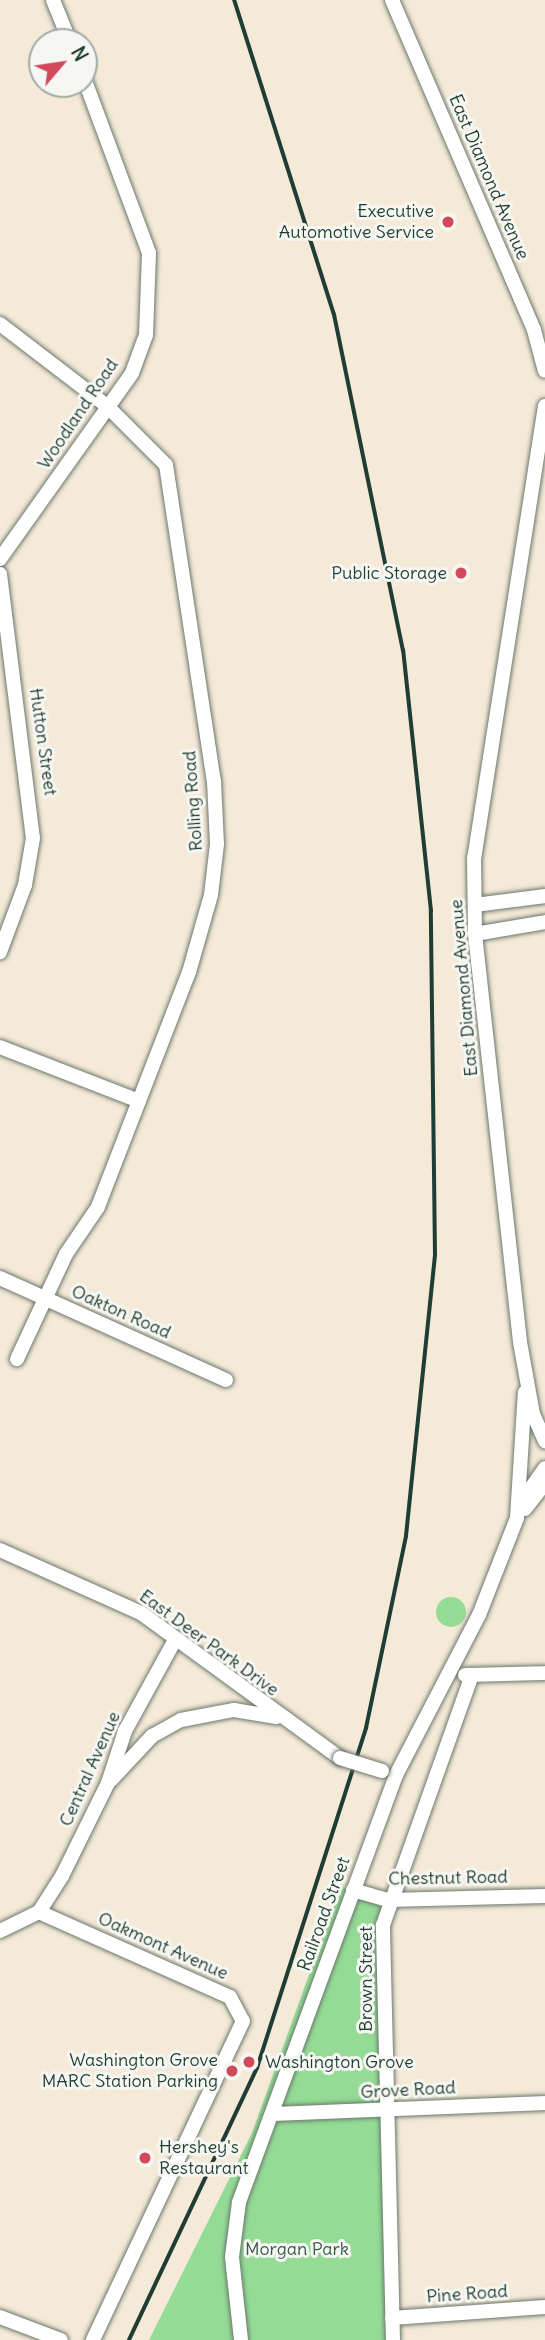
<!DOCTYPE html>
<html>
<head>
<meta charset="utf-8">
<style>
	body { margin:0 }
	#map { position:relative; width:545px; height:2340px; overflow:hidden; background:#f5e9d7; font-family:Delius,sans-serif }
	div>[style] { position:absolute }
	.green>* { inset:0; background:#94dc96 }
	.round { border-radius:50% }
	.roads { filter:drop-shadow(0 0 2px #6a796d) drop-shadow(0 0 2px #6a796d) }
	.minor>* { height:14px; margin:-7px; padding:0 7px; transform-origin:7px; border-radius:7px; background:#fff }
	.rail>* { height:3.5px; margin:-1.75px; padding:0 1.75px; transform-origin:1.75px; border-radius:1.75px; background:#1f3d34 }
	.bridges { filter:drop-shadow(0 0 2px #6a796d) drop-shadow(0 0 2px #6a796d) }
	.minor-bridge>* { height:14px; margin:-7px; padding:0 7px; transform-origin:7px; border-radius:7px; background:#fff }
	.dots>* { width:19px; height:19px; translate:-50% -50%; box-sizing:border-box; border:4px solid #f6f6f2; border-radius:50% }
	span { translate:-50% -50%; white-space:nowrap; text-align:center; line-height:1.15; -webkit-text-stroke:6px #f6f6f2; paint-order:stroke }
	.street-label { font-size:18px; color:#1f3d34 }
	.poi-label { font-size:18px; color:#1f3d34 }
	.right { translate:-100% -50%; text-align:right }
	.left { translate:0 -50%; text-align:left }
	.park-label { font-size:18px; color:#365d48 }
	.north { position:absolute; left:28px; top:28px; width:70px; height:70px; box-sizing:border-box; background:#f6f6f2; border:2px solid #a0aca6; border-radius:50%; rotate:61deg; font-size:19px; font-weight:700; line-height:28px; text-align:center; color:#1f3d34 }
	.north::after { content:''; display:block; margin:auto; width:24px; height:32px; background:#d1495b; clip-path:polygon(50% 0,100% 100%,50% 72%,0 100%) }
</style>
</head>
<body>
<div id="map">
	<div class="green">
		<div class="round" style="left:436px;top:1597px;width:30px;height:30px"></div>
		<div style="clip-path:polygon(341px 1886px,381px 1903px,390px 2340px,149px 2340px,252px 2133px)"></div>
	</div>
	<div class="roads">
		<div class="minor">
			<div style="left:53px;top:0;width:45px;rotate:68deg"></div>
			<div style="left:392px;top:0;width:359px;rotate:66.7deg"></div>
			<div style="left:534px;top:330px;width:42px;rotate:75deg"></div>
			<div style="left:0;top:324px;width:136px;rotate:37.5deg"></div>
			<div style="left:108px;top:407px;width:82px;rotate:45deg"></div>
			<div style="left:166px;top:465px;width:320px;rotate:81.4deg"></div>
			<div style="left:214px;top:781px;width:63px;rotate:87.3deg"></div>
			<div style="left:217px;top:844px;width:51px;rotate:96.7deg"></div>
			<div style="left:211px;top:895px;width:80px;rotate:105.9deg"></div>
			<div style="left:189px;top:972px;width:252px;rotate:111.2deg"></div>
			<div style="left:98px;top:1207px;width:57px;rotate:124.2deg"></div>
			<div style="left:66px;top:1254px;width:116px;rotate:115deg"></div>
			<div style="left:545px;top:406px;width:458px;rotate:98.9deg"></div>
			<div style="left:474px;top:858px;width:76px;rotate:89.2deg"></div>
			<div style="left:475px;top:934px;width:410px;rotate:83.7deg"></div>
			<div style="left:520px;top:1342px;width:73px;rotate:79.8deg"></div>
			<div style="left:533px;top:1414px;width:30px;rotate:66deg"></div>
			<div style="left:0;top:559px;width:228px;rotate:-54.6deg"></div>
			<div style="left:132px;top:373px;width:40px;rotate:-69.8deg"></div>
			<div style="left:146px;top:335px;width:82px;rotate:-87.9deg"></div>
			<div style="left:149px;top:253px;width:187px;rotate:-110.4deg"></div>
			<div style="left:0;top:574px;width:266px;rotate:82.9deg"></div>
			<div style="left:33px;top:838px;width:48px;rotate:99.7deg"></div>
			<div style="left:25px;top:885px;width:72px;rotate:110.5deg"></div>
			<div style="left:475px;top:905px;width:71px;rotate:-7.3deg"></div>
			<div style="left:475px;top:934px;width:71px;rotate:-9.7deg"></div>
			<div style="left:0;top:1047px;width:149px;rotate:21.2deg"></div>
			<div style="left:0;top:1278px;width:248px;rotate:24.3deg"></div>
			<div style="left:519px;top:1505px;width:45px;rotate:-54.9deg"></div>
			<div style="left:525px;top:1509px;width:33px;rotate:-52deg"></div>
			<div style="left:0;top:1550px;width:154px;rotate:24.1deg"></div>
			<div style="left:141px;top:1613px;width:246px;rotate:36.1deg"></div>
			<div style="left:465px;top:1675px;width:80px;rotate:-1.4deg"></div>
			<div style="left:111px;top:1780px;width:60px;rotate:-47deg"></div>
			<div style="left:152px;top:1736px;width:33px;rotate:-29deg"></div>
			<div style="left:181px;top:1720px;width:54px;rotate:-10.7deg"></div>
			<div style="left:234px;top:1710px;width:43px;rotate:9.5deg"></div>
			<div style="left:353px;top:1890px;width:36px;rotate:16deg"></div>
			<div style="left:388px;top:1900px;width:157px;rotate:-1.5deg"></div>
			<div style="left:39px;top:1912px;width:209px;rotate:24deg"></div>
			<div style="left:230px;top:1997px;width:27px;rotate:62deg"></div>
			<div style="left:243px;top:2021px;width:353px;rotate:115.2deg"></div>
			<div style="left:0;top:1931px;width:43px;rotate:-26deg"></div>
			<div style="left:39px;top:1912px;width:43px;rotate:-57.4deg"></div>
			<div style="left:62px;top:1876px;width:104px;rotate:-63.7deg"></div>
			<div style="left:108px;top:1783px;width:55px;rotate:-71.9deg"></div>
			<div style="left:125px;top:1731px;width:104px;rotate:-61.2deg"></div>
			<div style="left:274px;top:2114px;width:271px;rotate:-2.3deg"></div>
			<div style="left:0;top:2317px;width:65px;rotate:20.7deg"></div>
			<div style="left:392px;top:2318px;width:153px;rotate:-4.1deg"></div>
			<div style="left:241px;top:2340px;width:83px;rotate:-96.2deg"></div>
			<div style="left:232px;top:2257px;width:55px;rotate:-82.7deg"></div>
			<div style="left:239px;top:2202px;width:455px;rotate:-69.8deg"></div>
			<div style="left:396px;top:1775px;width:180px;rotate:-62.6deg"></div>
			<div style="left:479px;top:1615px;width:104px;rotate:-68.6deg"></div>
			<div style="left:517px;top:1518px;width:126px;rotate:-86.4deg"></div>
			<div style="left:393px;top:2340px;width:415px;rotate:-91.4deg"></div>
			<div style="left:383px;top:1925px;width:265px;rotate:-70.4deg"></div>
		</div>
	</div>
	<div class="rail">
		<div style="left:129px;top:2340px;width:301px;rotate:-64.8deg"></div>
		<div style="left:257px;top:2068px;width:357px;rotate:-72.2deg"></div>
		<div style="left:366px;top:1728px;width:196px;rotate:-78.2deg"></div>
		<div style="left:406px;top:1536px;width:282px;rotate:-84.1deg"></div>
		<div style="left:435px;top:1255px;width:344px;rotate:-90.7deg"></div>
		<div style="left:431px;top:911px;width:262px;rotate:-96.1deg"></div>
		<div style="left:403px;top:651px;width:343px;rotate:-101.6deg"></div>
		<div style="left:334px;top:315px;width:330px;rotate:-107.6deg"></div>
	</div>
	<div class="bridges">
		<div class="minor-bridge">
			<div style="left:340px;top:1758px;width:44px;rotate:17.2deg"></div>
		</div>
	</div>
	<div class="dots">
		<div style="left:448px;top:222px;background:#d1495b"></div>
		<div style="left:461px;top:573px;background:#d1495b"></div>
		<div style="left:249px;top:2062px;background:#d1495b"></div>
		<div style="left:232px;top:2071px;background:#d1495b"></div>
		<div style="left:145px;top:2158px;background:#d1495b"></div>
	</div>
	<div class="street-label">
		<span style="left:489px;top:177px;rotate:67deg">East Diamond Avenue</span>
		<span style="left:78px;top:414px;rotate:-56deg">Woodland Road</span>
		<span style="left:43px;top:742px;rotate:82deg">Hutton Street</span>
		<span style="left:193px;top:801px;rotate:-94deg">Rolling Road</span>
		<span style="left:464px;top:988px;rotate:-95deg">East Diamond Avenue</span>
		<span style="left:121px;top:1312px;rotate:24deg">Oakton Road</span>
		<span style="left:209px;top:1643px;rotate:36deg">East Deer Park Drive</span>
		<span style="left:90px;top:1769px;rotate:-66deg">Central Avenue</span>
		<span style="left:448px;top:1878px;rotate:-1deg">Chestnut Road</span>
		<span style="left:324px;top:1914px;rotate:-70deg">Railroad Street</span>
		<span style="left:163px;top:1946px;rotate:24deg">Oakmont Avenue</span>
		<span style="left:366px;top:1979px;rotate:-90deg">Brown Street</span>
		<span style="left:408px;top:2090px;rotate:-3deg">Grove Road</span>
		<span style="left:467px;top:2294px;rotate:-4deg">Pine Road</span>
	</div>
	<div class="poi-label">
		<span class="right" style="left:434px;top:222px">Executive<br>Automotive Service</span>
		<span class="right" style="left:447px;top:573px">Public Storage</span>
		<span class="right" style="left:218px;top:2071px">Washington Grove<br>MARC Station Parking</span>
		<span class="left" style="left:265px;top:2062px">Washington Grove</span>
		<span class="left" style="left:159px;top:2158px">Hershey's<br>Restaurant</span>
	</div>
	<div class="park-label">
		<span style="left:297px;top:2249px">Morgan Park</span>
	</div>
	<div class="north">N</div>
</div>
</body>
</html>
